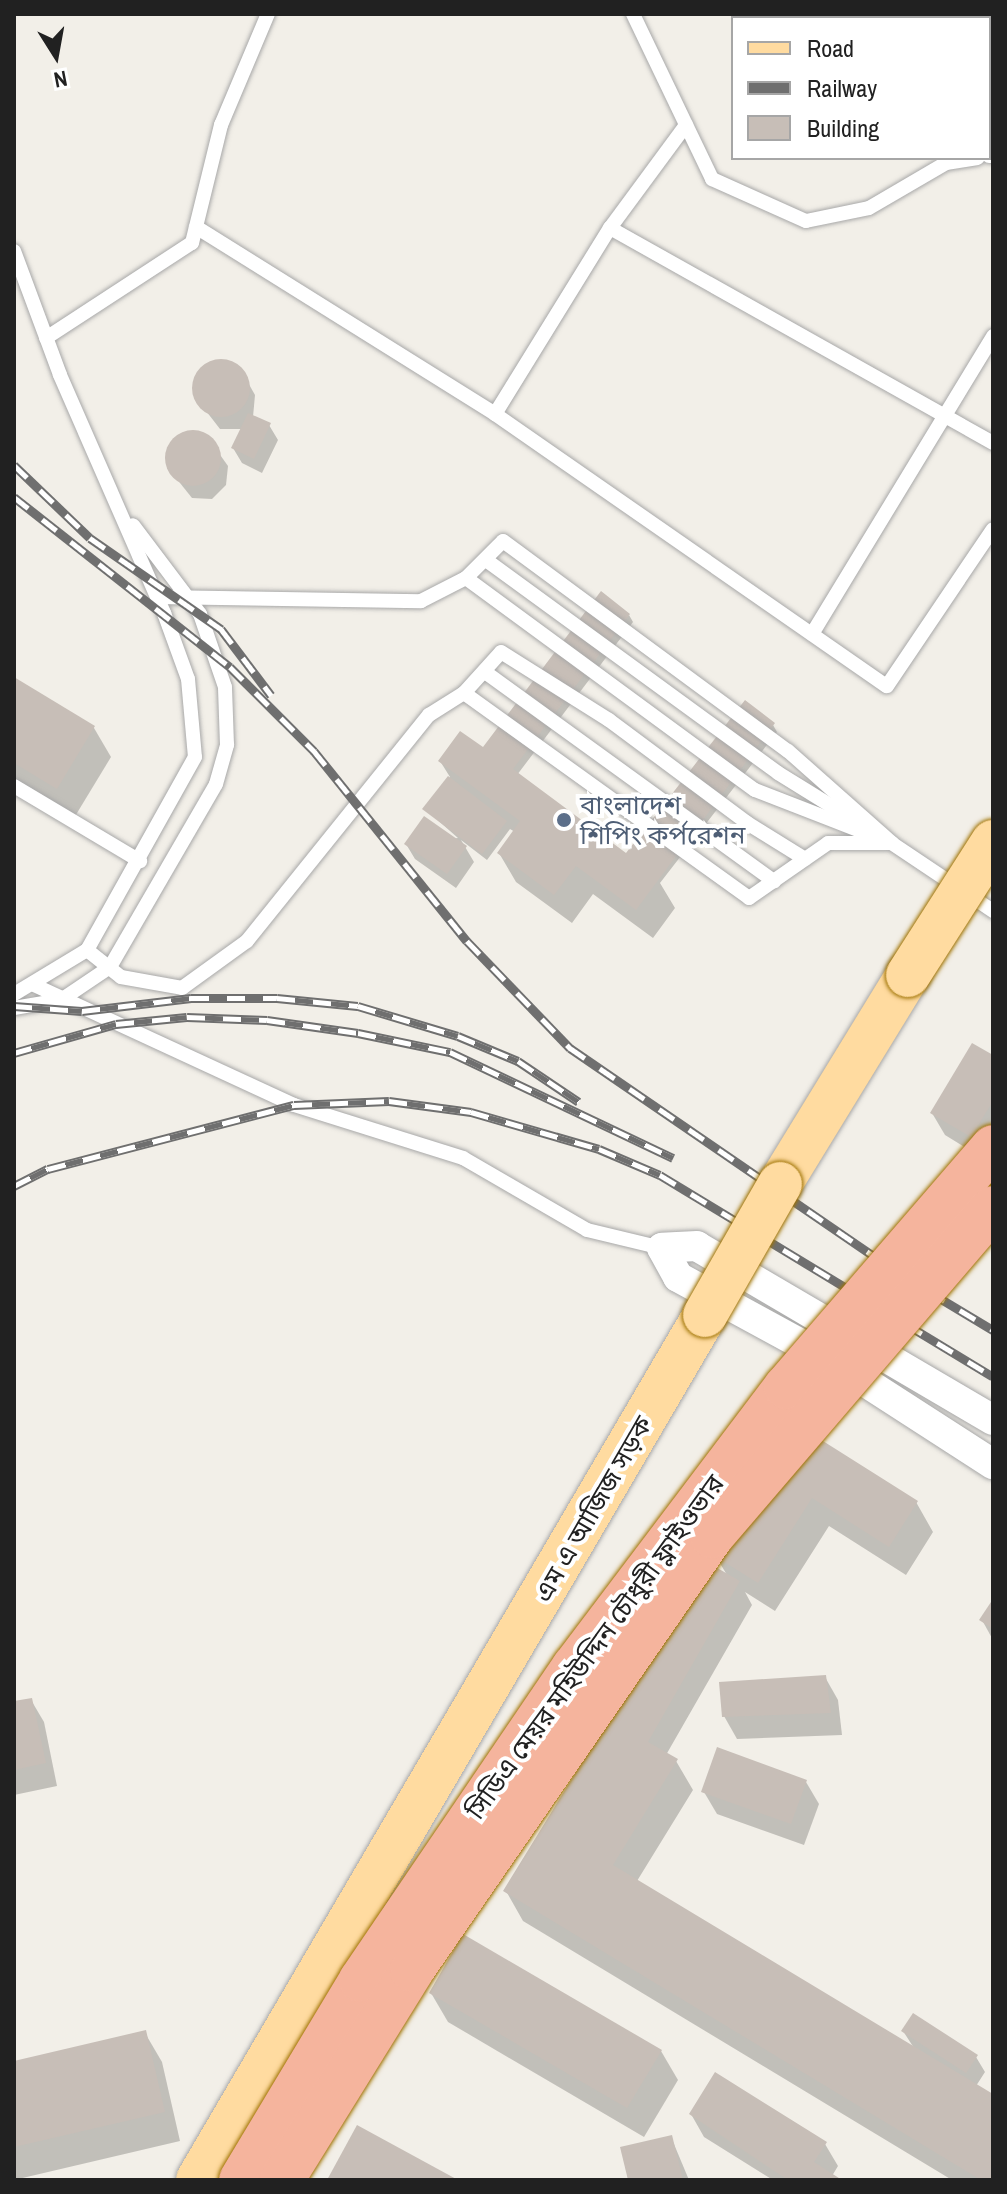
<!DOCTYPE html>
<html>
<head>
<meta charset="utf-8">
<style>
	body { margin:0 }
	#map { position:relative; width:1007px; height:2194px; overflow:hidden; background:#f2efe8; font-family:"Archivo Narrow","Noto Sans Bengali",sans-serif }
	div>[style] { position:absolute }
	.shadow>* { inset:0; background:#0003 }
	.building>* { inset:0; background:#c7beb7 }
	.round { border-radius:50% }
	.roads { filter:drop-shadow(0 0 2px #a8a8a8) drop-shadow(0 0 2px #a8a8a8) }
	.service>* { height:14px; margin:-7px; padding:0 7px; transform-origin:7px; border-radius:7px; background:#fff }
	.minor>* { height:30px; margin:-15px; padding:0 15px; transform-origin:15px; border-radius:15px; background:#fff }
	.primary>* { height:44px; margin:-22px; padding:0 22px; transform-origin:22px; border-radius:22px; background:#ffdba0 }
	.rail>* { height:9px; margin-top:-4.5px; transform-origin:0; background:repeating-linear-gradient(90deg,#fff 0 18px,#6f6f6f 0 36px); box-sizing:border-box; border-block:2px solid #6f6f6f }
	.bridges { filter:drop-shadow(0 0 2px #9f7200) drop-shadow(0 0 2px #9f7200) }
	.primary-bridge>* { height:44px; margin:-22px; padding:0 22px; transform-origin:22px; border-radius:22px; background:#ffdba0 }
	.trunk-bridge>* { height:44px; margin:-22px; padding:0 22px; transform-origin:22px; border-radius:22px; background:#f5b49d }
	.dots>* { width:22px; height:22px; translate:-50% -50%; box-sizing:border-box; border:4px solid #fff; border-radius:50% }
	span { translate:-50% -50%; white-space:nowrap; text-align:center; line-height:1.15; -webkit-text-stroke:8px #fff; paint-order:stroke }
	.service-label { font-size:26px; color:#4e5e75 }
	.left { translate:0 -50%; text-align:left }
	.street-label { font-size:26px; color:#212121 }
	.frame { position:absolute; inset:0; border:16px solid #212121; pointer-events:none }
	.legend { position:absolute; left:731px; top:16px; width:260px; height:144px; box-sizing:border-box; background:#fff; border:2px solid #a6a6a6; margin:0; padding:10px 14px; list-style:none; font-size:24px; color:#212121 }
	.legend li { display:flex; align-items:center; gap:16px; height:40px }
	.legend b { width:40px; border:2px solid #a6a6a6 }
	.north { position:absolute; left:16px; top:16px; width:80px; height:80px; -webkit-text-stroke:6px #fff; paint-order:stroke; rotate:169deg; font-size:22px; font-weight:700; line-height:32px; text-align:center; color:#212121 }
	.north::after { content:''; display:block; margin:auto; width:28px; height:36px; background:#212121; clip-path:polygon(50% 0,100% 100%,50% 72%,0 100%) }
</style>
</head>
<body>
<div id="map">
	<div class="shadow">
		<div style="clip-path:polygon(765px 14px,993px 14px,993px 109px,989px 110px,989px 18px)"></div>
		<div style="clip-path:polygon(211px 363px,232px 364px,246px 379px,255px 395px,253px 417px,269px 425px,278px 440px,262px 473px,242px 463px,233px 448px,242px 429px,220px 429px,196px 398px,197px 377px)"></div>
		<div style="clip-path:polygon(185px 433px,206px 435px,228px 466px,226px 485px,212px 499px,192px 498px,168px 468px,168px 447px)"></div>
		<div style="clip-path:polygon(629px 615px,633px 622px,517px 775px,633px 860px,773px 725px,777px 732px,660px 883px,675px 908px,653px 938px,593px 894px,572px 923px,516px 882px,499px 853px,515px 832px,510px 829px,487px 860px,461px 840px,474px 862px,456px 888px,415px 859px,406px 844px,458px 838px,425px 809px,450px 777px,440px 761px,490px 755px)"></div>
		<div style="clip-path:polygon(14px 679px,94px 728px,111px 757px,74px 818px,14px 781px)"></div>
		<div style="clip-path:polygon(993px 1058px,993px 1144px,984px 1159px,945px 1135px,932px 1113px)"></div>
		<div style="clip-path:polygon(797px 1427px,916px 1502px,933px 1532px,906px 1575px,829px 1526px,775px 1611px,745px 1592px,752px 1605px,666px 1755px,676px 1761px,693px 1790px,637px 1881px,914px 2048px,903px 2031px,976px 2057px,985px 2072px,976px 2086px,993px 2096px,993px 2180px,952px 2180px,523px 1921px,506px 1891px,727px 1575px,715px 1555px)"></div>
		<div style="clip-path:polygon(993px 1603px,993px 1640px,982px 1620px)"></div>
		<div style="clip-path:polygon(825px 1677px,838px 1700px,842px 1735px,737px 1739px,724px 1716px)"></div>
		<div style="clip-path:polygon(31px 1700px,44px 1722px,57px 1786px,14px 1795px,14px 1703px)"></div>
		<div style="clip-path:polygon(806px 1782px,819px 1804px,804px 1845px,717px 1814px,704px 1792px)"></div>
		<div style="clip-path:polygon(431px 1993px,661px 2051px,678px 2080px,644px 2137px,448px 2022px)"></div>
		<div style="clip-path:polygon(145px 2033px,162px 2062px,180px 2141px,14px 2180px,14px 2063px)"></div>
		<div style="clip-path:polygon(691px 2114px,825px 2144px,838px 2166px,832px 2176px,838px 2180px,773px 2180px,704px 2137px)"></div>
		<div style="clip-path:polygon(671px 2137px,689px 2180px,630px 2180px)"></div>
	</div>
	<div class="building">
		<div style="clip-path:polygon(763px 14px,993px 14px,993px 83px,989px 84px,989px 18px)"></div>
		<div class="round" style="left:192px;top:359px;width:58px;height:58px"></div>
		<div style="clip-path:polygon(248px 413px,271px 423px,254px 459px,231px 448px)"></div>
		<div class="round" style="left:165px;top:430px;width:56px;height:56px"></div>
		<div style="clip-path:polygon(601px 591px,630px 614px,513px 769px,626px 853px,745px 700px,775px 723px,636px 910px,576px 866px,554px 895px,497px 853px,520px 821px,438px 761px,460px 731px,483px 747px)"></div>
		<div style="clip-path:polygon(14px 677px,95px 726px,57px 789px,14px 763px)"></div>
		<div style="clip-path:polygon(448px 776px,507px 821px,482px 854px,422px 809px)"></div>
		<div style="clip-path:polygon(424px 816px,467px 846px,447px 874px,404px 844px)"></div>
		<div style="clip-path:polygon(972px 1043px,993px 1055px,993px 1101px,971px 1137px,930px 1113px)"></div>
		<div style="clip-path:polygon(796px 1424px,918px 1501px,889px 1547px,812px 1498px,758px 1583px,713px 1555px)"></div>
		<div style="clip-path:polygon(698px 1557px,740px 1581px,648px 1742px,678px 1759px,613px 1865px,993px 2094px,993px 2180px,981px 2180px,503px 1891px,608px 1720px)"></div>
		<div style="clip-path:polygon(993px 1599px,993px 1629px,979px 1620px)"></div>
		<div style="clip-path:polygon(826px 1675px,831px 1713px,722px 1717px,719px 1682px)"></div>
		<div style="clip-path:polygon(32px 1698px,46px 1763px,14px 1770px,14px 1701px)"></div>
		<div style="clip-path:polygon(717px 1747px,807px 1780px,791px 1824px,701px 1792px)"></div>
		<div style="clip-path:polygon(463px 1934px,662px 2050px,627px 2108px,429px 1993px)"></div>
		<div style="clip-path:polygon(913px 2013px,978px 2055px,966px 2073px,901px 2031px)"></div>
		<div style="clip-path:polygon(146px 2030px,165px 2112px,14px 2147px,14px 2061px)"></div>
		<div style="clip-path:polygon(715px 2072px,827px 2142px,814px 2162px,842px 2180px,788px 2180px,689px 2114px)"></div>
		<div style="clip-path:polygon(357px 2125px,458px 2180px,327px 2180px)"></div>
		<div style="clip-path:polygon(672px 2135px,683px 2180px,628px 2180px,620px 2147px)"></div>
	</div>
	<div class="roads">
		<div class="service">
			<div style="left:633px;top:14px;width:183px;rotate:64.4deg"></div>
			<div style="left:712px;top:179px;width:103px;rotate:24.1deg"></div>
			<div style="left:806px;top:221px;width:64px;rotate:-11.7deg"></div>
			<div style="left:869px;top:208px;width:89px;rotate:-30.3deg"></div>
			<div style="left:946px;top:163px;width:32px;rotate:-9deg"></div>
			<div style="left:989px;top:156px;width:4px"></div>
			<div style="left:196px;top:227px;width:353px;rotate:32deg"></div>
			<div style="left:495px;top:414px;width:477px;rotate:34.8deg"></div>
			<div style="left:887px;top:686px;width:189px;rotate:-56deg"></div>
			<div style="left:610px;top:228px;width:439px;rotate:29.3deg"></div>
			<div style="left:14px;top:251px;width:132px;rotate:69.6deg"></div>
			<div style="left:60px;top:375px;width:260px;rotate:66.4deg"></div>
			<div style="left:164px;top:613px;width:70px;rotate:70deg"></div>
			<div style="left:188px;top:679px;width:78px;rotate:84.9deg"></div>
			<div style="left:195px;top:757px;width:221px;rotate:119.2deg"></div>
			<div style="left:87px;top:950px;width:85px;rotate:148.9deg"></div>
			<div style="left:46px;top:338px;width:174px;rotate:-33.1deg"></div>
			<div style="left:192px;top:243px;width:122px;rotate:-76.2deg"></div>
			<div style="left:221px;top:125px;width:121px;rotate:-67.1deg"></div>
			<div style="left:495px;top:414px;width:219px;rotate:-58.3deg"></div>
			<div style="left:610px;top:228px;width:128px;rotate:-53.6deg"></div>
			<div style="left:486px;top:560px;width:361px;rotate:36.1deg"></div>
			<div style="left:778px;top:773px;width:95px;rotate:31.7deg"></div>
			<div style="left:466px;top:578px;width:358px;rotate:36.3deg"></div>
			<div style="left:755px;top:790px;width:138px;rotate:21.2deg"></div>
			<div style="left:158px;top:597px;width:263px;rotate:0.9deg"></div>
			<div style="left:421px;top:601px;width:51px;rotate:-27.1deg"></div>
			<div style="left:466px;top:578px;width:52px;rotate:-45deg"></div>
			<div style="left:503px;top:541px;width:354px;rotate:36.4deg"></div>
			<div style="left:788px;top:751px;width:139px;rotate:41.5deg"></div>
			<div style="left:812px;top:634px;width:349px;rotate:-58.7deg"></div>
			<div style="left:485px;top:672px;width:357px;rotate:35.9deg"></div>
			<div style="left:464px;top:693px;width:351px;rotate:35.7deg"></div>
			<div style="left:749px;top:898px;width:96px;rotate:-34.8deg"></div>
			<div style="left:828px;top:843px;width:64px"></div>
			<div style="left:14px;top:786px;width:147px;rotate:30.8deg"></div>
			<div style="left:887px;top:840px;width:128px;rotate:33.8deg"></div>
			<div style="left:87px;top:950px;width:43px;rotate:38.5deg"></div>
			<div style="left:121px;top:977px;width:62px;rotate:10.2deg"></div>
			<div style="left:182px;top:988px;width:80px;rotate:-35.9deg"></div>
			<div style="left:247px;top:941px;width:290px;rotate:-51.2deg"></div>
			<div style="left:429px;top:715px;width:41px;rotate:-32.2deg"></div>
			<div style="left:464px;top:693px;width:55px;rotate:-47.9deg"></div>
			<div style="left:501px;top:652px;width:128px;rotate:32.2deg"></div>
			<div style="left:609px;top:720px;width:172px;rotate:36.7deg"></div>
			<div style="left:747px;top:823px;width:68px;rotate:31.8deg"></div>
			<div style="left:34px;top:985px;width:286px;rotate:24.8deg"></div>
			<div style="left:294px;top:1105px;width:177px;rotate:17.4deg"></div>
			<div style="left:463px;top:1158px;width:143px;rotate:30.1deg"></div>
			<div style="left:587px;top:1230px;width:77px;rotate:13.5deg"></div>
			<div style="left:14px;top:1008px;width:48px;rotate:-9.7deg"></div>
			<div style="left:61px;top:1000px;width:59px;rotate:-34deg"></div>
			<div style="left:110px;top:967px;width:211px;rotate:-59.9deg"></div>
			<div style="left:216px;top:784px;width:41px;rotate:-74.2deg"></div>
			<div style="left:227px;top:745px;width:58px;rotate:-92deg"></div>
			<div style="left:225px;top:687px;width:77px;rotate:-108.9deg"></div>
			<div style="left:200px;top:614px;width:111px;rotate:-127deg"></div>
		</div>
		<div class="minor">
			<div style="left:993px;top:1420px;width:343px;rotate:-149.6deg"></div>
			<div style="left:697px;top:1246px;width:35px;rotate:177deg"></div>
			<div style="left:662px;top:1248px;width:33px;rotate:61deg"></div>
			<div style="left:678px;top:1277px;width:180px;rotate:28.6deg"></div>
			<div style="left:836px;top:1363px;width:187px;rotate:32.8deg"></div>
		</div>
		<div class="primary">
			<div style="left:780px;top:1184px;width:245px;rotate:-58.5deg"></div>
			<div style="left:198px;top:2180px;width:1003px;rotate:-59.62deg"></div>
		</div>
	</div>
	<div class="rail">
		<div style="left:14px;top:465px;width:105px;rotate:43.8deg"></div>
		<div style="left:90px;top:538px;width:160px;rotate:34.8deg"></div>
		<div style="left:221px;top:629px;width:83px;rotate:52.9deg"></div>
		<div style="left:14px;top:497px;width:275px;rotate:38.2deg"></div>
		<div style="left:230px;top:667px;width:119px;rotate:45deg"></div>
		<div style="left:314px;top:751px;width:244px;rotate:51.2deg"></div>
		<div style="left:467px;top:941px;width:149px;rotate:46.1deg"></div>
		<div style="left:570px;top:1048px;width:398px;rotate:34.4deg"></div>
		<div style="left:898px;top:1273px;width:111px;rotate:31deg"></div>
		<div style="left:14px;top:1006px;width:68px;rotate:4.2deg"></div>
		<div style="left:82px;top:1011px;width:110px;rotate:-6.8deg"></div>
		<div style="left:191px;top:998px;width:86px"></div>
		<div style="left:277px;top:998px;width:81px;rotate:5.6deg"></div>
		<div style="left:358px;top:1006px;width:104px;rotate:16.7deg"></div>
		<div style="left:458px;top:1036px;width:65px;rotate:22.6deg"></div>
		<div style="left:518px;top:1061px;width:73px;rotate:33.9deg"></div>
		<div style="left:14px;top:1053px;width:106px;rotate:-15.9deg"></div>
		<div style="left:116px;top:1024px;width:71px;rotate:-5.6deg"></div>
		<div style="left:187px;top:1017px;width:80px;rotate:2.1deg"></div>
		<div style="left:267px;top:1020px;width:92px;rotate:8.1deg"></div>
		<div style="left:358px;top:1033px;width:94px;rotate:11.7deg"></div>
		<div style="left:450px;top:1052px;width:247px;rotate:25.4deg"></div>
		<div style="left:14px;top:1186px;width:38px;rotate:-27deg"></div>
		<div style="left:48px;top:1169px;width:254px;rotate:-14.6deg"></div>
		<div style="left:294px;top:1105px;width:95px;rotate:-2.4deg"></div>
		<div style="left:389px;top:1101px;width:83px;rotate:7.6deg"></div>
		<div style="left:471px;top:1112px;width:133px;rotate:16.1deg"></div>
		<div style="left:599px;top:1149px;width:66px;rotate:23.1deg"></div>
		<div style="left:660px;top:1175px;width:389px;rotate:31.2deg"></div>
	</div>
	<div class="bridges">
		<div class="primary-bridge">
			<div style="left:908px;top:975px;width:158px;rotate:-57.4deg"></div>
			<div style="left:705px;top:1315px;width:151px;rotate:-60.2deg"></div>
		</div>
		<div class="trunk-bridge">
			<div style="left:241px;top:2180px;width:233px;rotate:-59deg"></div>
			<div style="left:361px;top:1980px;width:379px;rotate:-55.8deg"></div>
			<div style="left:574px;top:1667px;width:351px;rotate:-52.9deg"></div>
			<div style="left:786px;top:1387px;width:317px;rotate:-49.2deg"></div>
			<div style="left:282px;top:2180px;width:247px;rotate:-58.2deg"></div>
			<div style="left:412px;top:1970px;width:528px;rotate:-55.35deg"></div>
			<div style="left:712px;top:1536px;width:432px;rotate:-49.4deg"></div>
		</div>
	</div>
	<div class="dots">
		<div style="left:564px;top:820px;background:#5c6f8a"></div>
	</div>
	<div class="service-label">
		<span class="left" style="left:580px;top:820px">বাংলাদেশ<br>শিপিং কর্পরেশন</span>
	</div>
	<div class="street-label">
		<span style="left:593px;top:1509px;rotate:-60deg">এম এ আজিজ সড়ক</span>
		<span style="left:595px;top:1647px;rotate:-54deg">সিডিএ মেয়র মহিউদ্দিন চৌধুরী ফ্লাইওভার</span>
	</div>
	<div class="frame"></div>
	<ul class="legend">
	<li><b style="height:10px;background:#ffdba0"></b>Road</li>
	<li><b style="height:10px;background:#6f6f6f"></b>Railway</li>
	<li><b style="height:22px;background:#c7beb7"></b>Building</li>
	</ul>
	<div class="north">N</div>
</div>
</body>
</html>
